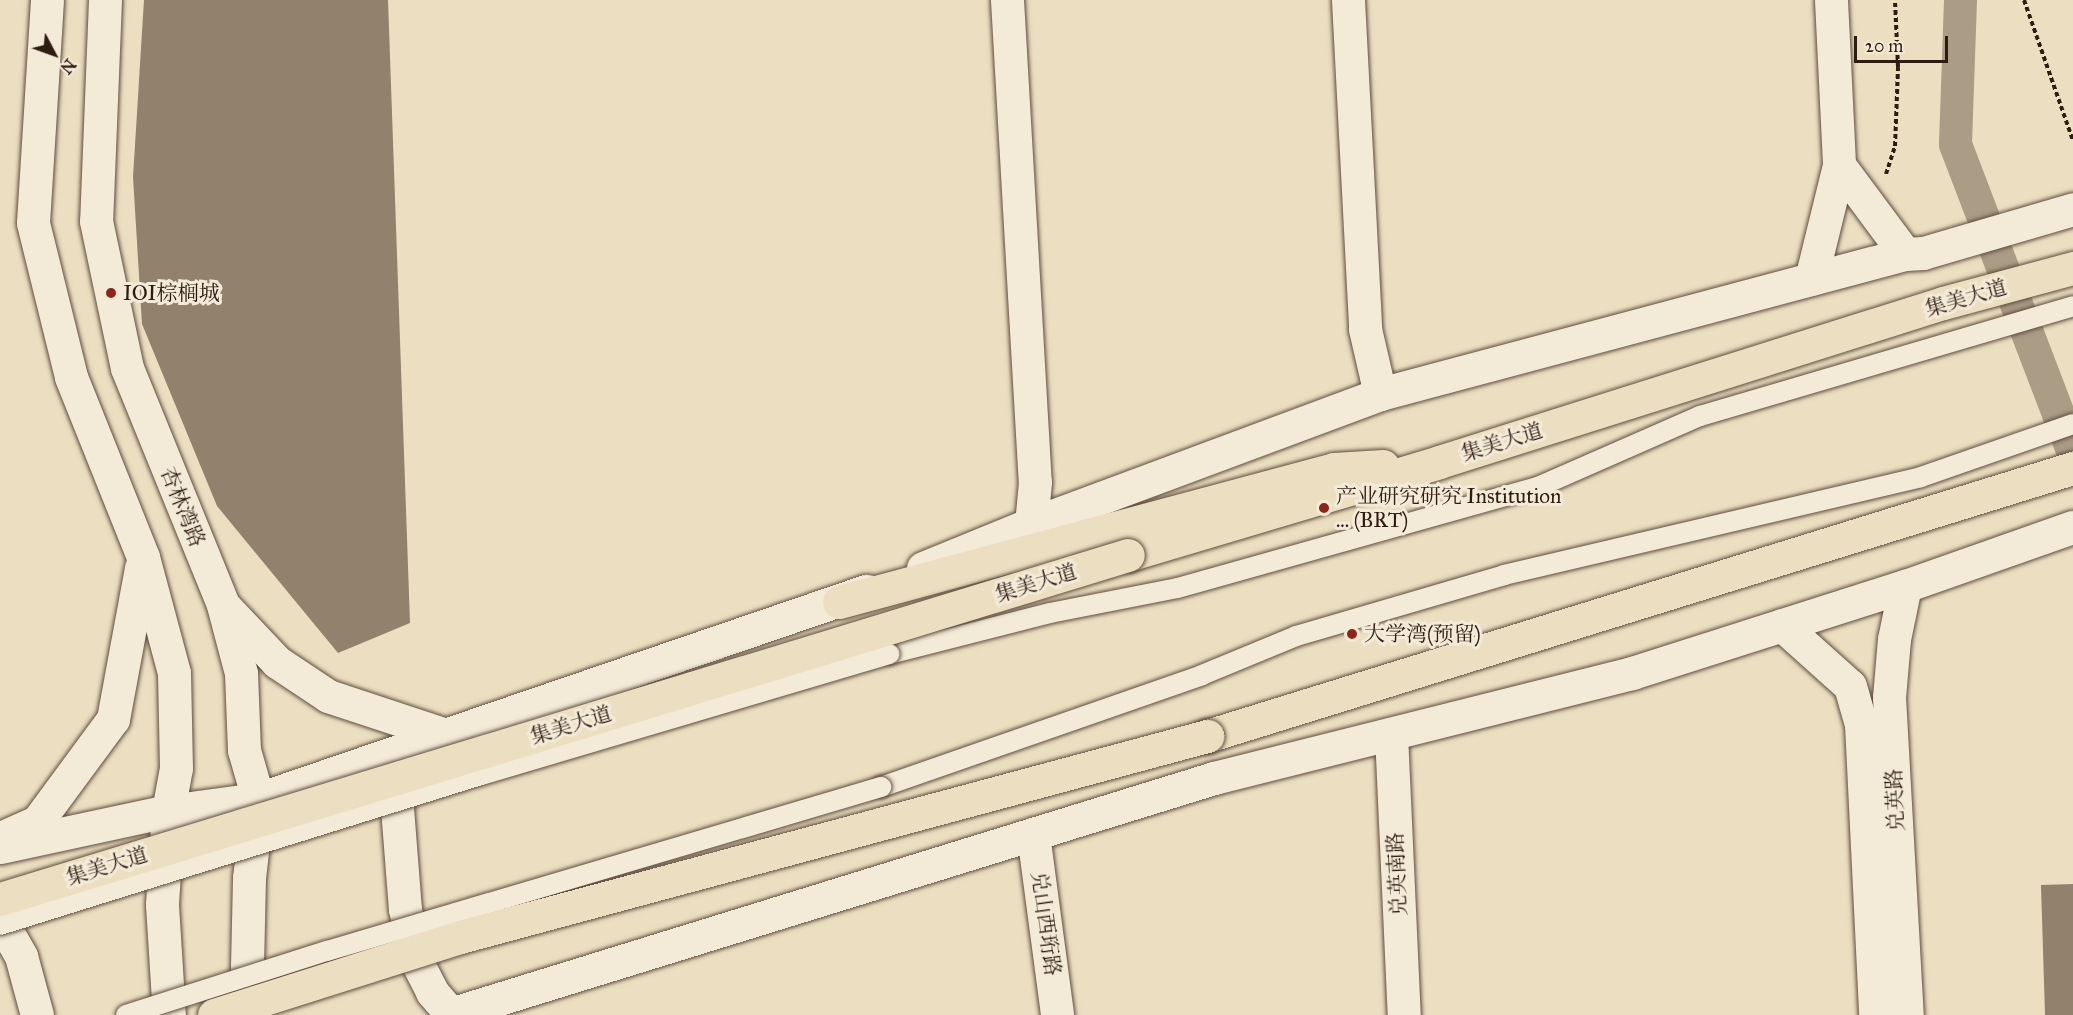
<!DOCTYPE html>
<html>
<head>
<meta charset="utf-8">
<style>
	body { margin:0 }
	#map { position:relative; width:2073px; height:1015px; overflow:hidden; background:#ecdfc1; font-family:"IM FELL Great Primer","Noto Serif SC",serif }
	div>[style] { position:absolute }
	.canal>* { height:33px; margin:-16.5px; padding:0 16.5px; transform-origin:16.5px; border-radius:16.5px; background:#ab9c86 }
	.building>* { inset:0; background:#91816d }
	.path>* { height:4px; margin-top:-2px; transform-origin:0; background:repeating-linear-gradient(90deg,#2e1b12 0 4.5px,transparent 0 7.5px) }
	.roads { filter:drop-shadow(0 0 2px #5e4c3e) drop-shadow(0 0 2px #5e4c3e) }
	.service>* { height:20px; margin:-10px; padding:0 10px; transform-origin:10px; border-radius:10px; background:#f3ead7 }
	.minor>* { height:33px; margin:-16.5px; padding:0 16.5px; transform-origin:16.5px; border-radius:16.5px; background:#f3ead7 }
	.tertiary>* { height:33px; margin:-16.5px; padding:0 16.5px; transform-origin:16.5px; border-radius:16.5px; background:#f3ead7 }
	.secondary>* { height:33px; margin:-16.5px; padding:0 16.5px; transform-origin:16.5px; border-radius:16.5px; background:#f3ead7 }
	.primary>* { height:33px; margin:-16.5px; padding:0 16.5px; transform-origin:16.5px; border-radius:16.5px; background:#ecdfc1 }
	.bridges { filter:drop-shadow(0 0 2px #5e4c3e) drop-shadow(0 0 2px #5e4c3e) }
	.service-bridge>* { height:20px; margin:-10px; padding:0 10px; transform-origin:10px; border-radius:10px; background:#f3ead7 }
	.primary-bridge>* { height:33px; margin:-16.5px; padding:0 16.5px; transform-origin:16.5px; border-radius:16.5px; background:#ecdfc1 }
	.dots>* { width:16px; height:16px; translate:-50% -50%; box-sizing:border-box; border:3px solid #f3ead7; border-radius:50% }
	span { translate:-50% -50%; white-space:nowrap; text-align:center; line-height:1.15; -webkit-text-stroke:6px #f3ead7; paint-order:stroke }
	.poi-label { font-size:21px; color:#2e1b12 }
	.left { translate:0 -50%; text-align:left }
	.street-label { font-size:21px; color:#2e1b12 }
	.north { position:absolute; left:24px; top:24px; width:60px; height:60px; -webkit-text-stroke:4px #f3ead7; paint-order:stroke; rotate:131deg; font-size:16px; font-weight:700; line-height:24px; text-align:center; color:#2e1b12 }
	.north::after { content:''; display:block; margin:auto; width:21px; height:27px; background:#2e1b12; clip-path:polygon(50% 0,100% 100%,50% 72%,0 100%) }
	.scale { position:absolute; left:1854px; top:36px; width:94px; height:27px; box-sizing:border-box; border:3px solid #2e1b12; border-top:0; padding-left:8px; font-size:18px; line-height:21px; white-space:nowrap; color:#2e1b12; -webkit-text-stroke:4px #f3ead7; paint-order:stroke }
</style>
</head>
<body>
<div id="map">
	<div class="canal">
		<div style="left:1960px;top:0;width:144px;rotate:92deg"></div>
		<div style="left:1955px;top:144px;width:331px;rotate:69.1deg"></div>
	</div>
	<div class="building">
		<div style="clip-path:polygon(144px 0,388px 0,410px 623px,338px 653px,217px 506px,142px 324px,133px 177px)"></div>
		<div style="clip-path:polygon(2073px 884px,2073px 1015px,2045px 1015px,2041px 885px)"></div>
	</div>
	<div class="path">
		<div style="left:2024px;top:0;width:149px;rotate:70.8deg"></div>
		<div style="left:1886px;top:174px;width:29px;rotate:-72deg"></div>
		<div style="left:1895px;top:146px;width:79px;rotate:-87.8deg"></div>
		<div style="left:1898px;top:67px;width:67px;rotate:-92.6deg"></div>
	</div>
	<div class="roads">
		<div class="service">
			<div style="left:889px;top:654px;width:166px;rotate:-14.3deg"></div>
			<div style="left:1050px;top:613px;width:130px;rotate:-11.1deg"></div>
			<div style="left:1178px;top:588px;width:374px;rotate:-15.7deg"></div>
			<div style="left:1538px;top:487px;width:177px;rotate:-23.7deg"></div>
			<div style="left:1700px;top:416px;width:389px;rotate:-16.4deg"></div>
			<div style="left:881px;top:787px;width:340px;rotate:-19.2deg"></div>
			<div style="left:1202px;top:675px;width:102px;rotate:-22.5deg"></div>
			<div style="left:1296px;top:636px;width:217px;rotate:-16.3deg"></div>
			<div style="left:1504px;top:575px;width:428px;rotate:-13.2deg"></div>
			<div style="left:1921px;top:477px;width:161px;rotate:-19.2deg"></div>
		</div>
		<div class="minor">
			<div style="left:1007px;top:0;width:483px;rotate:86.7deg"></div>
			<div style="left:1035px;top:482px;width:42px;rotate:95.4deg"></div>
			<div style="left:1348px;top:0;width:329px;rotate:87deg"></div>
			<div style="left:1365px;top:329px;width:67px;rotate:77deg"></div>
			<div style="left:1831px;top:0;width:165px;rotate:87.2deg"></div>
			<div style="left:1811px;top:279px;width:117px;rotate:-76.2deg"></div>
			<div style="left:1839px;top:165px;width:111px;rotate:53.4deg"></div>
			<div style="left:1391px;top:734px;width:281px;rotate:87.4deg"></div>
			<div style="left:1033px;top:834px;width:183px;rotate:82.4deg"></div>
		</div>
		<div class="tertiary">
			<div style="left:1905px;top:586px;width:54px;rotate:101.7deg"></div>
			<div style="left:1894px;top:639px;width:58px;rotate:94.9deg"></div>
			<div style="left:1889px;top:697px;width:319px;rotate:86.8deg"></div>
			<div style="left:1782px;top:625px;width:91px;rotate:41.9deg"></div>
			<div style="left:1850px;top:686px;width:40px;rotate:74deg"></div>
			<div style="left:1861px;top:724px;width:291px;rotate:87.2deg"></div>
		</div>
		<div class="secondary">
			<div style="left:47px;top:0;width:223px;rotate:93.6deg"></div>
			<div style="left:33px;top:223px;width:159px;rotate:76.1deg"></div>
			<div style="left:71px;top:377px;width:194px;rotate:68.2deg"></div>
			<div style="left:143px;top:557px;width:120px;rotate:75deg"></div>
			<div style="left:174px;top:673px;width:95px;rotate:88.8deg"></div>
			<div style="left:176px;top:768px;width:44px;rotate:100.5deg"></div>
			<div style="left:168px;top:811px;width:94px;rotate:93.7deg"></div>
			<div style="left:162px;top:905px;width:110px;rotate:86.4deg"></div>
			<div style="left:105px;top:0;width:221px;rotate:92.3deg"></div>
			<div style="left:96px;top:221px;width:150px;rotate:78.1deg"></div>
			<div style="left:127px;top:368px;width:256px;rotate:67.9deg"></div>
			<div style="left:223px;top:605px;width:70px;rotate:75.2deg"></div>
			<div style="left:241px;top:673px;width:77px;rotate:87.8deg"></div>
			<div style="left:244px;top:750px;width:51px;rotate:74.1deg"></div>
			<div style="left:258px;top:799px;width:80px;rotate:96.5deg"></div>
			<div style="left:249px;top:878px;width:132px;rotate:91.3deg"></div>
			<div style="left:923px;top:568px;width:117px;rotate:-22.2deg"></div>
			<div style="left:1031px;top:524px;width:372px;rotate:-20.4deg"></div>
			<div style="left:1380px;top:394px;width:543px;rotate:-14.93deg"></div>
			<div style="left:1905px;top:254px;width:18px;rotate:-3deg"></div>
			<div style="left:1923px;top:253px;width:156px;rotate:-16.3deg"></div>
			<div style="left:226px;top:608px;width:74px;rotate:46.6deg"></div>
			<div style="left:277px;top:662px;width:61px;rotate:33.7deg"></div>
			<div style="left:328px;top:696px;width:124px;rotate:18.3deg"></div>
			<div style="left:403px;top:767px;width:41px;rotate:98.3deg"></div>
			<div style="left:397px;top:808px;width:101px;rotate:85.5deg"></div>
			<div style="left:405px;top:909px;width:52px;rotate:77.8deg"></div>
			<div style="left:416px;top:960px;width:36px;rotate:63deg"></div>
			<div style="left:432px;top:992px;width:29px;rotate:49deg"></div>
			<div style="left:5px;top:836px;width:35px;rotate:-24deg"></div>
			<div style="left:37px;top:822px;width:128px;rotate:-53.6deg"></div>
			<div style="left:113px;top:719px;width:154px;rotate:-79.5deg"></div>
			<div style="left:0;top:847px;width:172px;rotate:-12.1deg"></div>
			<div style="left:168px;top:811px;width:91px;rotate:-7.6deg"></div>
			<div style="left:258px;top:799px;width:643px;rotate:-18.89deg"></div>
			<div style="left:0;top:919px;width:43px;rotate:60.4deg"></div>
			<div style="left:21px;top:956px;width:61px;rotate:74.8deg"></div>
			<div style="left:447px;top:1015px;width:803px;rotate:-17.17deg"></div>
			<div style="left:1214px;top:778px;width:431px;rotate:-14.1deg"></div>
			<div style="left:1632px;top:673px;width:287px;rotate:-17.7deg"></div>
			<div style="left:1905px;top:586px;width:178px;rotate:-19.4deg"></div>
		</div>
		<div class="primary">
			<div style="left:1128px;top:555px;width:325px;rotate:-16.6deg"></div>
			<div style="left:1439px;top:462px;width:528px;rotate:-17.51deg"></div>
			<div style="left:1943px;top:303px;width:135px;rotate:-15.1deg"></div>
			<div style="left:839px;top:602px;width:513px;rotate:-15.04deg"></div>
			<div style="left:1334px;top:469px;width:49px;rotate:-3.5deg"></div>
			<div style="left:1207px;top:736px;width:907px;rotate:-17.2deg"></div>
		</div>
	</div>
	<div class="bridges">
		<div class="service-bridge">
			<div style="left:0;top:925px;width:504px;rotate:-17.32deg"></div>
			<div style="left:481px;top:775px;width:426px;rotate:-16.5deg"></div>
			<div style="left:126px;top:1015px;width:211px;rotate:-17.7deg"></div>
			<div style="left:327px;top:951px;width:578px;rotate:-16.49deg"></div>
		</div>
		<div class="primary-bridge">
			<div style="left:0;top:899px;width:1179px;rotate:-16.96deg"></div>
			<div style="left:214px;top:1015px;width:258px;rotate:-17.6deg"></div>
			<div style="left:460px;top:937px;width:774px;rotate:-15.06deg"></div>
		</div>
	</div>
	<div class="dots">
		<div style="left:111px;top:293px;background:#8f2418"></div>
		<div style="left:1324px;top:508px;background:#8f2418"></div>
		<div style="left:1352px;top:634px;background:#8f2418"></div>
	</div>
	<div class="poi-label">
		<span class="left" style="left:123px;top:293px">IOI棕榈城</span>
		<span class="left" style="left:1336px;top:508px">产业研究研究 Institution<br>... (BRT)</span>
		<span class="left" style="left:1364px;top:634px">大学湾(预留)</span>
	</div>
	<div class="street-label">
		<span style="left:1966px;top:298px;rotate:-16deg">集美大道</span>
		<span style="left:1502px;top:442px;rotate:-17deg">集美大道</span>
		<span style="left:183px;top:507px;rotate:68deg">杏林湾路</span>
		<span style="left:1036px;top:583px;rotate:-17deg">集美大道</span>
		<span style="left:571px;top:725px;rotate:-17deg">集美大道</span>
		<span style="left:1895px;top:800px;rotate:-93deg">兑英路</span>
		<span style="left:107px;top:866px;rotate:-17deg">集美大道</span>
		<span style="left:1397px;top:874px;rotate:-93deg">兑英南路</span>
		<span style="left:1046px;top:924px;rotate:82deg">兑山西珩路</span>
	</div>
	<div class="north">N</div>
	<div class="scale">20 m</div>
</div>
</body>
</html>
